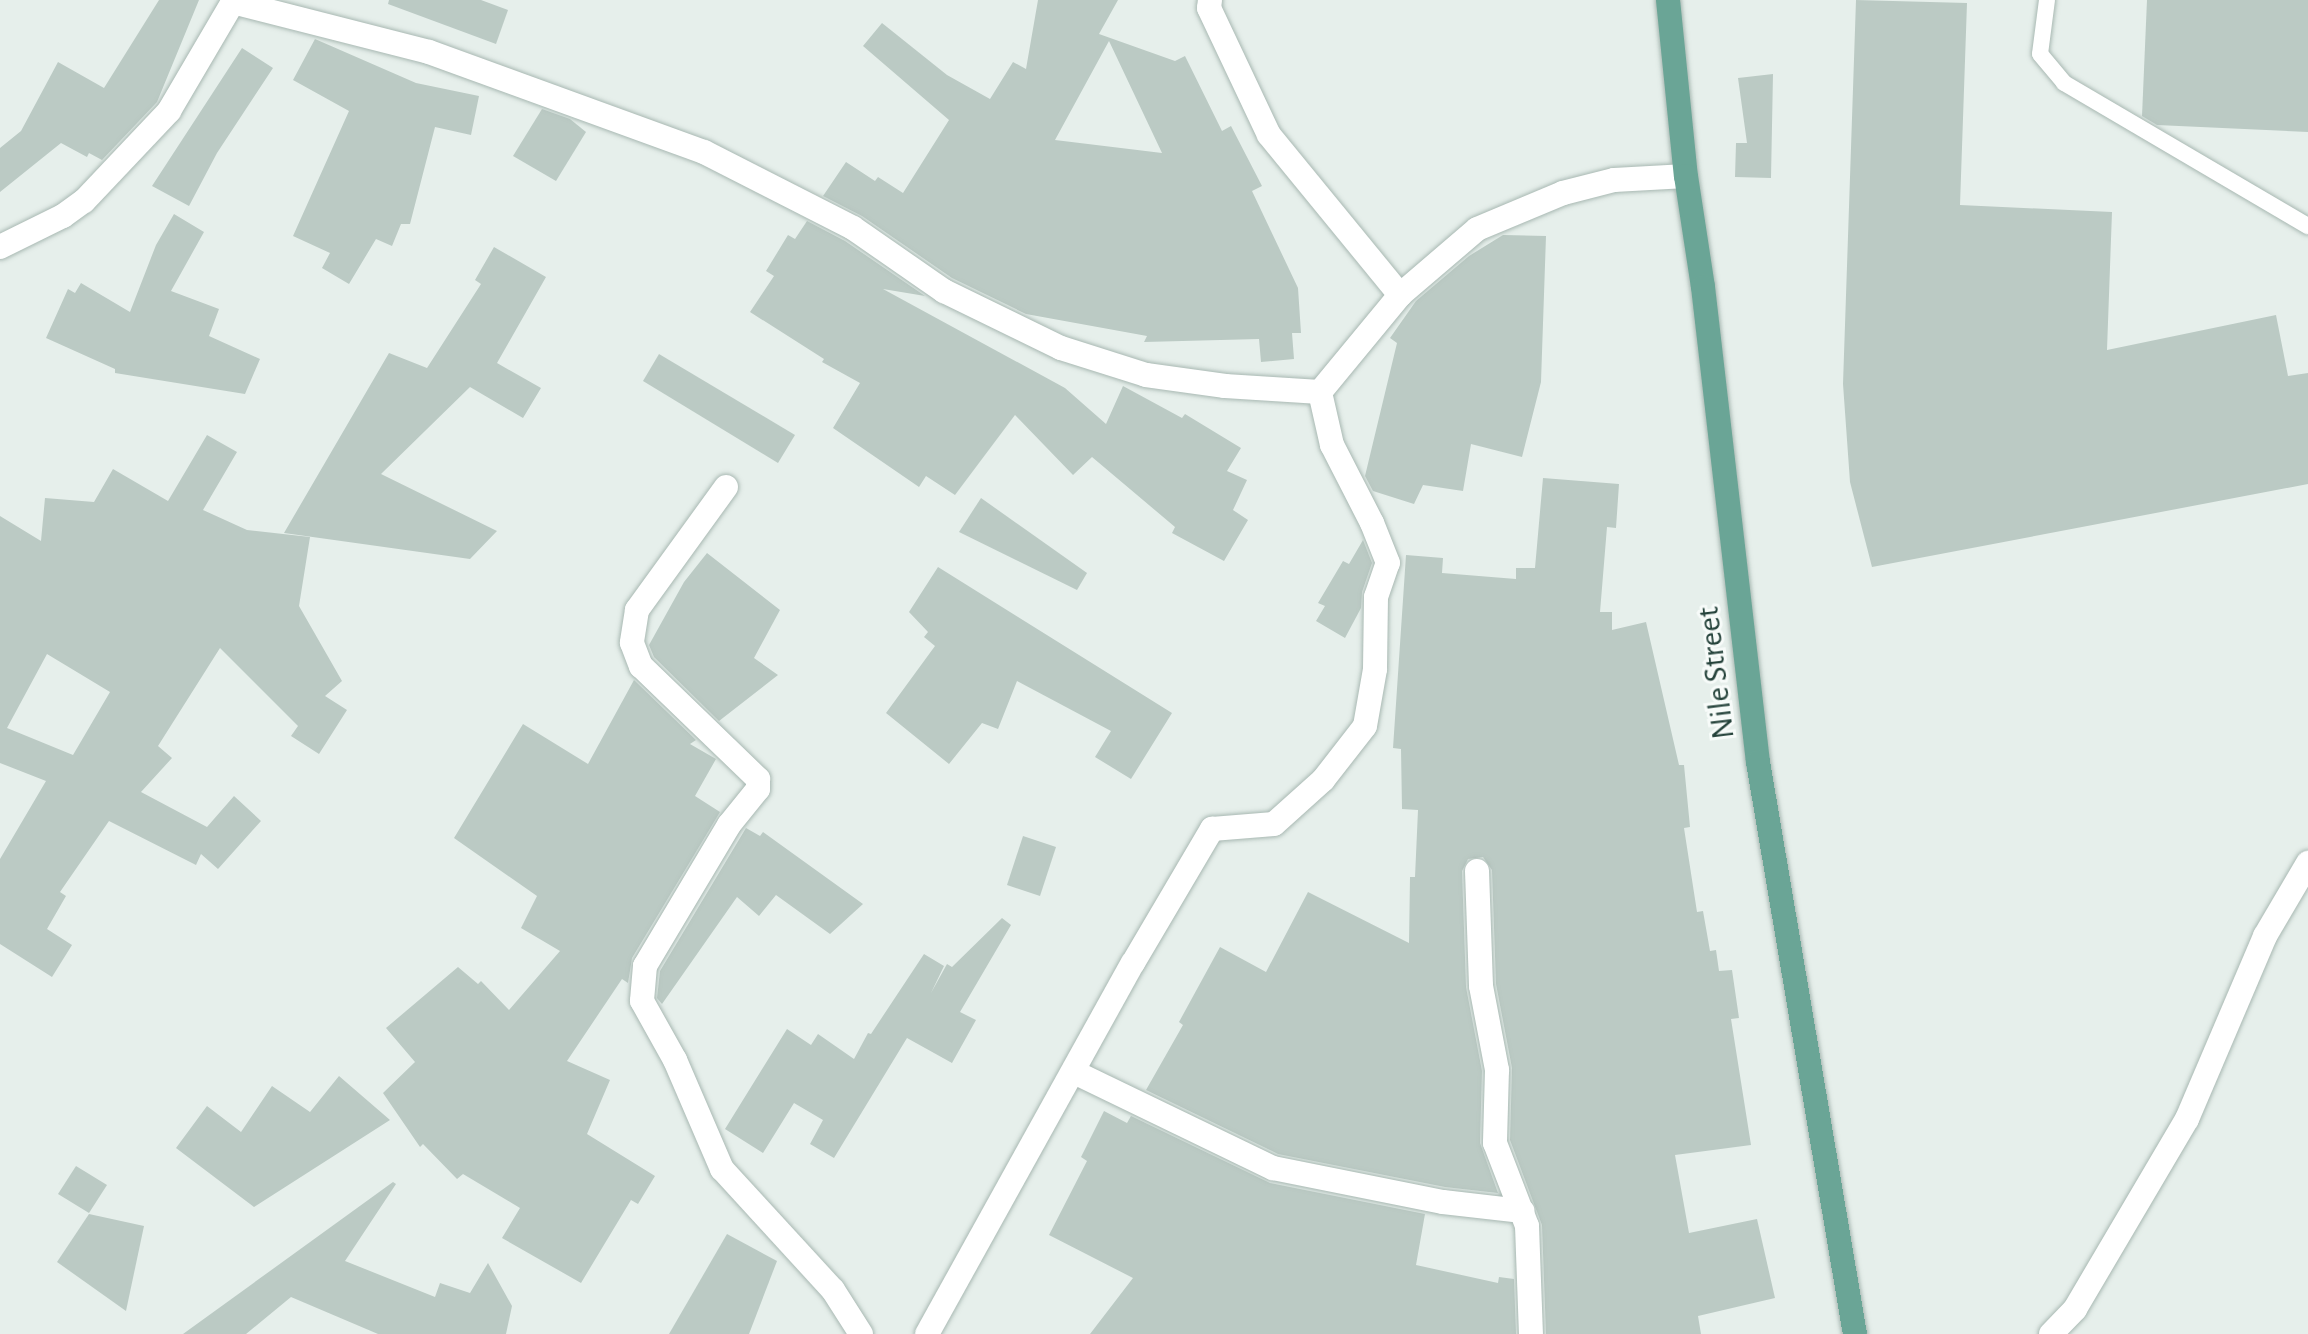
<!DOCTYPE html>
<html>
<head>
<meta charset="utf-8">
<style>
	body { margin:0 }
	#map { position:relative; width:2308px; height:1334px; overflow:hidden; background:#e6efeb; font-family:"Alegreya Sans",sans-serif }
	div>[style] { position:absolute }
	.building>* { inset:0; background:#bbcac4 }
	.roads { filter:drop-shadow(0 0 2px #a8b8b2) drop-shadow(0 0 2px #a8b8b2) }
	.service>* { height:16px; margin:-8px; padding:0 8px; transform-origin:8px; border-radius:8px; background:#fff }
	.minor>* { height:24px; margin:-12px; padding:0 12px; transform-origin:12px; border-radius:12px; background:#fff }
	.primary>* { height:24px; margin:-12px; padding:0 12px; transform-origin:12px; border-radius:12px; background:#6aa596 }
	span { translate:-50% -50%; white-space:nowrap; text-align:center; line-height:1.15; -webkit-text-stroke:6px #f7fbf9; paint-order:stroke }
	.street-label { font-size:32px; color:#24423a }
</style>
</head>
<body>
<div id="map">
	<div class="building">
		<div style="clip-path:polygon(159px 0,199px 0,157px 102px,102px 160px,89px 153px,87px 157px,61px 143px,0 192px,0 148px,21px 131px,58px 62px,104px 88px)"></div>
		<div style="clip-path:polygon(389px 0,481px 0,508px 10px,496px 44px,388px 4px)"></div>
		<div style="clip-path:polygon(evenodd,1038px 0,1118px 0,1099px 34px,1175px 61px,1185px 56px,1222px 131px,1231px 126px,1262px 186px,1252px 191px,1298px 288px,1301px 333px,1292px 333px,1294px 359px,1261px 362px,1259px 339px,1144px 342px,1147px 336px,1026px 314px,952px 278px,862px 216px,823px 196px,846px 162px,875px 181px,878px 177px,903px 193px,949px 120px,863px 46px,882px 23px,947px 75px,990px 99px,1013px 62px,1026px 69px,1038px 0,1109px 41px,1162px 153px,1055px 140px,1109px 41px)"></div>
		<div style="clip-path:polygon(1856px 0,1967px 3px,1960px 205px,2112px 212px,2107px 350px,2276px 315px,2288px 376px,2308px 373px,2308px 484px,1872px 567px,1850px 482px,1843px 384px)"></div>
		<div style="clip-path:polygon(2147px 0,2308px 0,2308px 132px,2157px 125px,2142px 116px)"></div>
		<div style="clip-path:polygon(315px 39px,416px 83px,479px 96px,471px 135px,435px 127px,410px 224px,401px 224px,392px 246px,376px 239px,349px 284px,322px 268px,330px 253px,293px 236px,349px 111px,293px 80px)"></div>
		<div style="clip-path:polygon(242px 48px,273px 68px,217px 153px,189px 206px,152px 186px)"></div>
		<div style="clip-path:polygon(1773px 74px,1771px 178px,1735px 177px,1736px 143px,1747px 143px,1738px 78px)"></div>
		<div style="clip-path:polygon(542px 109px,570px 119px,586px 132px,556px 181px,513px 156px)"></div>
		<div style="clip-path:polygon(174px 214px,204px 232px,171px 291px,219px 309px,209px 336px,260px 359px,245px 394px,115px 373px,115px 369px,46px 338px,68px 289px,75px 293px,81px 283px,130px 312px,156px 245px)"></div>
		<div style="clip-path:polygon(807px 221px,845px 241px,925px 296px,883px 289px,1065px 388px,1106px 424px,1123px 386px,1182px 418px,1185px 414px,1241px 448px,1227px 471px,1247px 480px,1233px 510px,1248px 520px,1224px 561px,1172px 533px,1175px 527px,1092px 457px,1073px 475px,1015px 415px,955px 495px,926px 476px,919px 487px,833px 428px,860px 383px,822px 362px,824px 359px,750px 312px,774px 276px,766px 271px,788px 235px,795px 239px)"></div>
		<div style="clip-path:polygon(1503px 235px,1546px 236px,1541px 382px,1522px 457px,1471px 444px,1463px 491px,1423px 485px,1414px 504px,1373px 491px,1365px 476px,1397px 343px,1390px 338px,1416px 301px,1469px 256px)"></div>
		<div style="clip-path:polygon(494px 247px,546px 277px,497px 363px,541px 388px,523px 418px,470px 387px,381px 474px,497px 531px,470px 559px,284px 533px,389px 353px,427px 368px,481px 284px,475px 280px)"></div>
		<div style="clip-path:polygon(659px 354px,795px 435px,778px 463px,643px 381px)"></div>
		<div style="clip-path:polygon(evenodd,207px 435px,237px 452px,203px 510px,247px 530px,310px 537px,299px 606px,342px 681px,325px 696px,347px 710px,319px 754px,291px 736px,298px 726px,220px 648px,158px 746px,172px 758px,141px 792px,207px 827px,234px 796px,261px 821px,218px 869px,201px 854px,196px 865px,109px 821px,60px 892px,66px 896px,47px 929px,72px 945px,52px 977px,0 944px,0 859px,46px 781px,0 763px,0 516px,41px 541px,45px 498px,94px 502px,113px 469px,168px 501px,207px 435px,47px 654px,110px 692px,73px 755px,7px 728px,47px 654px)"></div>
		<div style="clip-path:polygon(1543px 478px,1619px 484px,1616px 528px,1607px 527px,1600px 612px,1612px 612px,1612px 630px,1646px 622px,1679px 765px,1684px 765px,1690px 827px,1684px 828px,1697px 912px,1703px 911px,1710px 951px,1716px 950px,1719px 971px,1732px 970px,1739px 1018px,1731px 1019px,1751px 1145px,1675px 1155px,1689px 1233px,1757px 1219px,1775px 1298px,1698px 1316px,1701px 1334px,1546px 1334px,1542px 1225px,1510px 1140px,1512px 1068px,1496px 984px,1492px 870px,1483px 857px,1468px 859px,1462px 871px,1466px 987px,1482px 1071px,1480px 1143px,1498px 1193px,1445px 1187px,1278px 1154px,1146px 1090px,1183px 1025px,1179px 1022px,1220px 947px,1266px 972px,1308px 892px,1409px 943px,1410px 877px,1415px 877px,1418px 810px,1402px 809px,1401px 749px,1393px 748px,1406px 555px,1443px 558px,1442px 573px,1516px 579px,1516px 568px,1535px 568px)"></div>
		<div style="clip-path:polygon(981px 498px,1087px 573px,1077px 590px,959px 532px)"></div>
		<div style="clip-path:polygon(1363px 540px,1372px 563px,1362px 592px,1361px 608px,1345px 638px,1316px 621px,1325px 606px,1318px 603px,1343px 561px,1349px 564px)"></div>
		<div style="clip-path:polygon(707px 553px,780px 610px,754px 658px,778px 675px,719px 721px,654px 657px,649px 645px,684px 582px)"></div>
		<div style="clip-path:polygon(938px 567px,1172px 713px,1131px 779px,1095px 757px,1111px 731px,1017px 681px,998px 729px,982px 723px,949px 764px,886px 713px,935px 646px,924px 637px,928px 632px,909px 612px)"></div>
		<div style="clip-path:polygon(634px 680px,696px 740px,690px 744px,716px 759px,695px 796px,720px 812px,632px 958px,628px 983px,622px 979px,567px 1061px,610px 1080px,587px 1134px,655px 1176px,638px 1204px,631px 1200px,581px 1283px,502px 1238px,520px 1208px,463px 1174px,457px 1179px,423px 1144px,420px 1147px,383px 1093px,415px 1062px,386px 1028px,458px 967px,478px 984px,481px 981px,509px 1010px,560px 951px,521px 928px,537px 896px,454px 838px,523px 724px,588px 764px)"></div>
		<div style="clip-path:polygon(746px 828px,760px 836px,763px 832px,863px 904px,830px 934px,776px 895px,759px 916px,737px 897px,662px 1004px,657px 998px,660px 971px)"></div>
		<div style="clip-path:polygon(1023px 836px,1056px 847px,1040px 896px,1007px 885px)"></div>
		<div style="clip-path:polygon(1002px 918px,1011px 925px,960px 1012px,976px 1020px,952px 1063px,907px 1038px,834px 1158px,810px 1144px,823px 1120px,794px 1103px,763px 1153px,725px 1129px,787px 1029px,811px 1045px,818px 1034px,854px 1059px,868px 1033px,871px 1034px,924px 954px,944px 966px,931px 993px,947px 964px,952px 967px)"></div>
		<div style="clip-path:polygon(339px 1076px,390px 1120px,254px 1207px,176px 1148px,207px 1106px,241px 1132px,272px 1086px,310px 1112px)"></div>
		<div style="clip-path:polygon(1104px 1111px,1127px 1123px,1131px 1116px,1270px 1183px,1425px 1214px,1416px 1265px,1498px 1283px,1499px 1277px,1514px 1279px,1516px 1334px,1090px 1334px,1133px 1278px,1049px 1235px,1087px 1161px,1081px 1157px)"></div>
		<div style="clip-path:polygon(76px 1166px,107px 1185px,89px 1213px,58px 1194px)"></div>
		<div style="clip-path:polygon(393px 1182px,396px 1184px,345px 1261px,435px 1297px,440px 1283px,470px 1293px,488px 1263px,512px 1306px,506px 1334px,378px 1334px,291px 1297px,246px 1334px,183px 1334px)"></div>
		<div style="clip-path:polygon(89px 1214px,144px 1226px,126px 1311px,57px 1262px)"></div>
		<div style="clip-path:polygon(727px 1234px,777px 1261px,749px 1334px,669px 1334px)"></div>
	</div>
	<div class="roads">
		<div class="service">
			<div style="left:2047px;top:0;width:54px;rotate:97.4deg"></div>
			<div style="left:2040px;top:54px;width:38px;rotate:50deg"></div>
			<div style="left:2064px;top:83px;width:283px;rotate:30.4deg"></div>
		</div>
		<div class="minor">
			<div style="left:1210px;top:0;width:8px;rotate:97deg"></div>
			<div style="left:1209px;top:8px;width:140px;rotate:64.7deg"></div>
			<div style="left:1269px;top:135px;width:207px;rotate:50.7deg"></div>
			<div style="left:0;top:247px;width:70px;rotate:-26.2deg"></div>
			<div style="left:63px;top:216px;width:26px;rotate:-36deg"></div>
			<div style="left:84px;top:201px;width:124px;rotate:-46.6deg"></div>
			<div style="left:169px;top:111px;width:126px;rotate:-59.6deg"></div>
			<div style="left:233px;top:2px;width:202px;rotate:14.3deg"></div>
			<div style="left:429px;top:52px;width:293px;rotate:20deg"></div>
			<div style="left:704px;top:152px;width:167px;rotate:27deg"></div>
			<div style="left:853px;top:228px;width:111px;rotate:34.7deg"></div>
			<div style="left:944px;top:291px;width:130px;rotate:26deg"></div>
			<div style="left:1061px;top:348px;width:89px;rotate:17.6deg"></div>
			<div style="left:1146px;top:375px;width:80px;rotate:7.9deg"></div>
			<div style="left:1225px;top:386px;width:95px;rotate:3.6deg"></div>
			<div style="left:726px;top:487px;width:152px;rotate:125.9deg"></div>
			<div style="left:637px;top:610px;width:33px;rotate:99deg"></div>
			<div style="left:632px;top:643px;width:25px;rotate:69deg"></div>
			<div style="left:641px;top:666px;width:163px;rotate:44deg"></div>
			<div style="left:758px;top:779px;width:10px;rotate:90deg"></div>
			<div style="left:758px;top:789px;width:46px;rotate:128.9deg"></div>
			<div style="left:729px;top:825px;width:164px;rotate:120.8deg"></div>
			<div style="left:645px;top:966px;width:35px;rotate:95deg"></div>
			<div style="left:642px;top:1001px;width:68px;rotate:60.8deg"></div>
			<div style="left:675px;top:1060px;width:119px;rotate:66.7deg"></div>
			<div style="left:722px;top:1169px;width:164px;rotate:47.5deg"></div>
			<div style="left:833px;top:1290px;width:52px;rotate:57.5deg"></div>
			<div style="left:1477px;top:871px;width:115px;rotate:88deg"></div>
			<div style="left:1481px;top:986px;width:86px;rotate:79.2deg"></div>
			<div style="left:1497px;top:1070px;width:73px;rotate:91.6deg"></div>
			<div style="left:1495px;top:1143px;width:89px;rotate:68.9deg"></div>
			<div style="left:1527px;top:1226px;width:108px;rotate:87.9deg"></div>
			<div style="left:1074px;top:1072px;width:221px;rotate:25.8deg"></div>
			<div style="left:1273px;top:1168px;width:173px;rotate:11.3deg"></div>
			<div style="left:1443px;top:1202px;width:80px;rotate:6.5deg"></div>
			<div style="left:927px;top:1334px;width:424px;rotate:-61deg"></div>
			<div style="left:1133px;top:963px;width:156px;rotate:-59.5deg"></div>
			<div style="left:1212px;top:829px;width:62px;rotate:-4.6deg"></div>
			<div style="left:1274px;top:824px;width:66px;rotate:-41.9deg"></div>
			<div style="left:1323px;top:780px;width:68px;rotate:-52.1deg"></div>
			<div style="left:1365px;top:726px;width:58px;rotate:-80deg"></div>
			<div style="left:1375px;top:669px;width:72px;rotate:-89.2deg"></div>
			<div style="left:1376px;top:597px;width:36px;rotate:-71deg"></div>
			<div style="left:1388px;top:563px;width:43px;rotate:-111.8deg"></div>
			<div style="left:1372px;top:523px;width:88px;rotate:-117.1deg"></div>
			<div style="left:1332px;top:445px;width:54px;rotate:-102.8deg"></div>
			<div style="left:1320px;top:392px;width:126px;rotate:-50.5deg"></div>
			<div style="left:1400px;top:295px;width:101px;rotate:-40.6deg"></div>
			<div style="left:1477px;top:229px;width:93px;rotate:-22.7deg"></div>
			<div style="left:1563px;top:193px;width:53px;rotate:-14.3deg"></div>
			<div style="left:1614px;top:180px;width:72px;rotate:-3.2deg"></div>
			<div style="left:2051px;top:1334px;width:35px;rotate:-46deg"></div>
			<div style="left:2075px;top:1309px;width:221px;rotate:-59.5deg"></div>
			<div style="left:2187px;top:1119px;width:199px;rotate:-66.9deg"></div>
			<div style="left:2265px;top:936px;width:85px;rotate:-59.5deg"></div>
		</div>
		<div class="primary">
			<div style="left:1668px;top:0;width:177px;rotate:84.2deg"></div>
			<div style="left:1686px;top:176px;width:112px;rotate:81.3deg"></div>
			<div style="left:1703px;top:287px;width:478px;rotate:83.4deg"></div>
			<div style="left:1758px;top:762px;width:580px;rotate:80.38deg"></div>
		</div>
	</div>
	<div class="street-label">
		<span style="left:1716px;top:673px;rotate:-97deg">Nile Street</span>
	</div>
</div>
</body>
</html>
